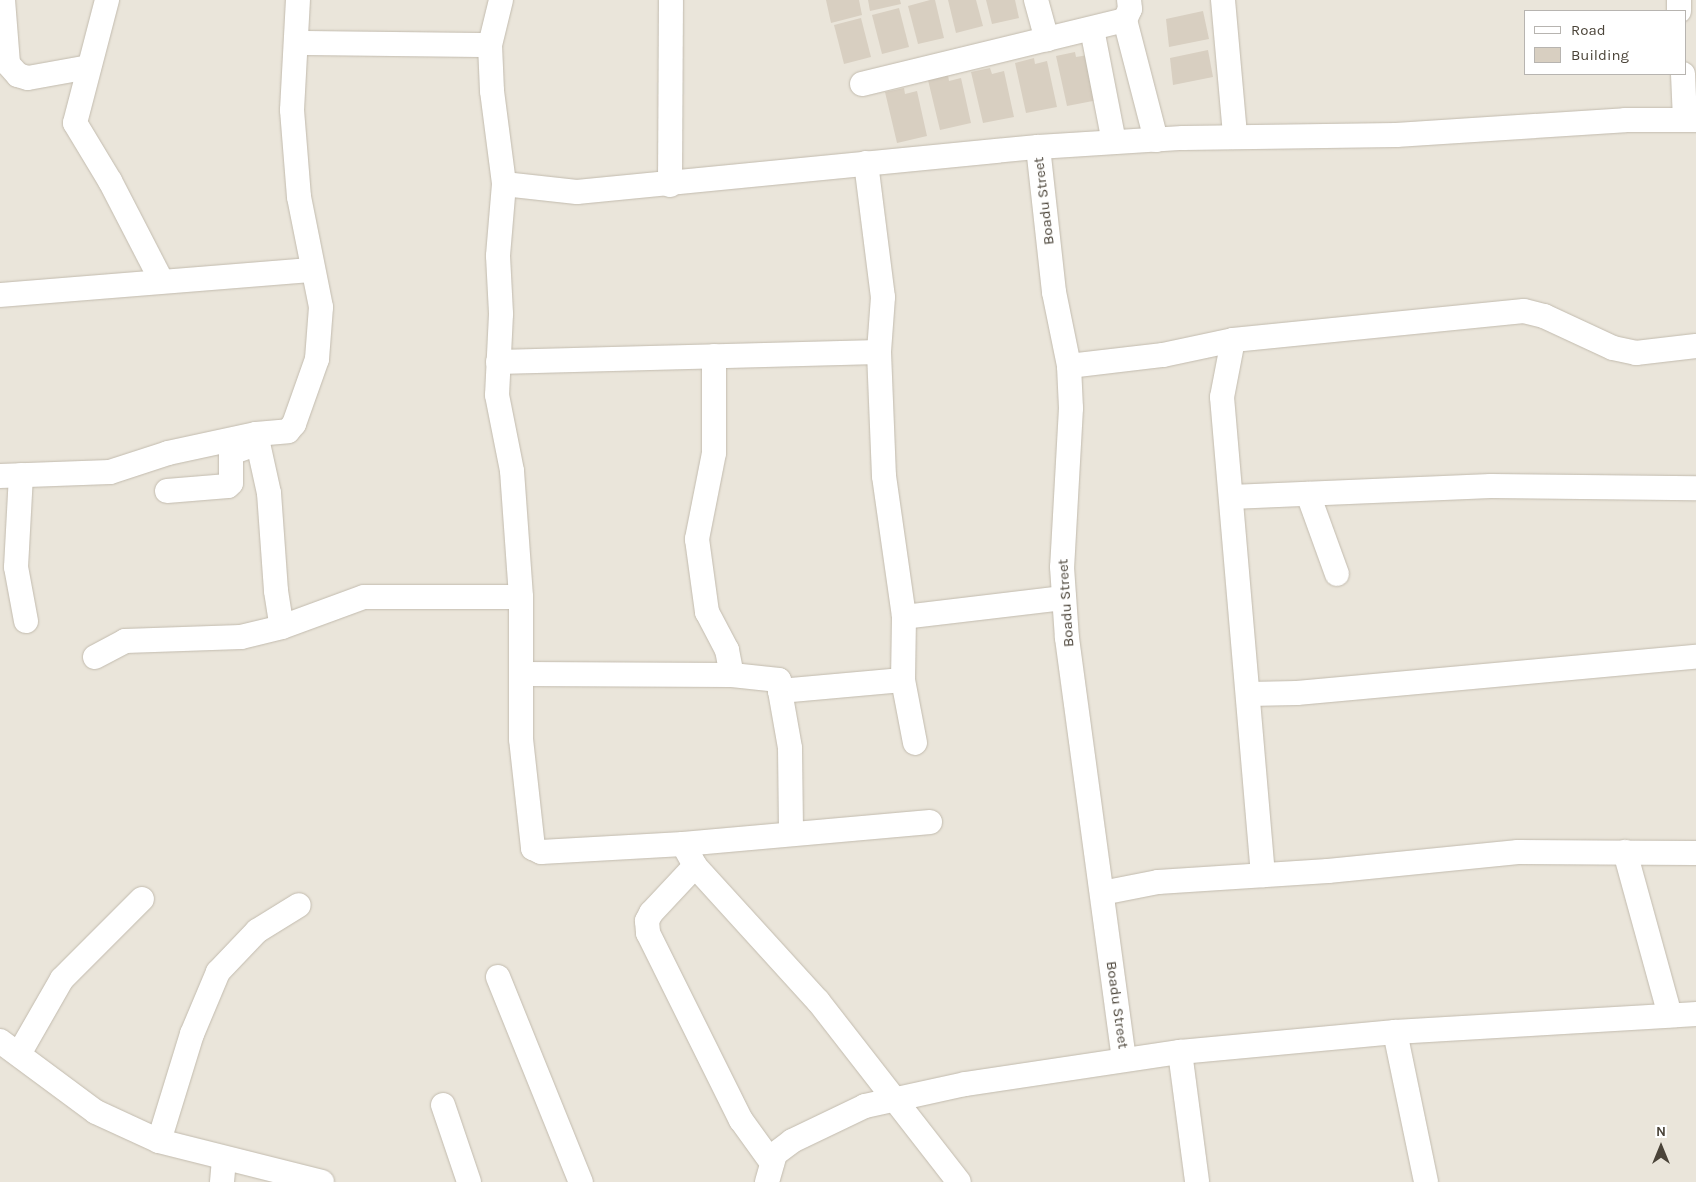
<!DOCTYPE html>
<html>
<head>
<meta charset="utf-8">
<style>
	body { margin:0 }
	#map { position:relative; width:1696px; height:1182px; overflow:hidden; background:#f6f3ec; font-family:Karla,sans-serif }
	div>[style] { position:absolute }
	.residential>* { inset:0; background:#eae5da }
	.building>* { inset:0; background:#d8cfc1 }
	.roads { filter:drop-shadow(0 0 1px #c2bbae) drop-shadow(0 0 1px #c2bbae) }
	.minor>* { height:24px; margin:-12px; padding:0 12px; transform-origin:12px; border-radius:12px; background:#fff }
	span { translate:-50% -50%; white-space:nowrap; text-align:center; line-height:1.15; -webkit-text-stroke:4px #fff; paint-order:stroke }
	.street-label { font-size:15px; color:#4b4439 }
	.legend { position:absolute; left:1524px; top:10px; width:162px; height:65px; box-sizing:border-box; background:#fff; border:1px solid #b7b4b0; margin:0; padding:6px 9px; list-style:none; font-size:15px; color:#4b4439 }
	.legend li { display:flex; align-items:center; gap:10px; height:25px }
	.legend b { width:25px; border:1px solid #b7b4b0 }
	.north { position:absolute; left:1636px; top:1122px; width:50px; height:50px; -webkit-text-stroke:4px #fff; paint-order:stroke; rotate:0deg; font-size:14px; font-weight:700; line-height:20px; text-align:center; color:#4b4439 }
	.north::after { content:''; display:block; margin:auto; width:18px; height:22px; background:#4b4439; clip-path:polygon(50% 0,100% 100%,50% 72%,0 100%) }
</style>
</head>
<body>
<div id="map">
	<div class="residential">
		<div style="clip-path:polygon(evenodd,0 0,1696px 0,1696px 1182px,0 1182px,0 0,1525px 11px,1685px 11px,1685px 74px,1525px 74px,1525px 11px)"></div>
	</div>
	<div class="building">
		<div style="clip-path:polygon(826px 0,859px 0,862px 15px,831px 23px)"></div>
		<div style="clip-path:polygon(868px 0,900px 0,901px 4px,870px 11px)"></div>
		<div style="clip-path:polygon(930px 0,935px 0,944px 38px,918px 44px,908px 6px)"></div>
		<div style="clip-path:polygon(948px 0,976px 0,983px 26px,956px 33px)"></div>
		<div style="clip-path:polygon(986px 0,1015px 0,1019px 18px,992px 24px)"></div>
		<div style="clip-path:polygon(899px 8px,909px 47px,882px 54px,872px 15px)"></div>
		<div style="clip-path:polygon(1203px 11px,1209px 39px,1169px 47px,1166px 19px)"></div>
		<div style="clip-path:polygon(861px 18px,871px 57px,844px 64px,834px 25px)"></div>
		<div style="clip-path:polygon(1208px 50px,1213px 77px,1173px 85px,1170px 58px)"></div>
		<div style="clip-path:polygon(1075px 52px,1076px 57px,1088px 55px,1098px 100px,1067px 106px,1056px 56px)"></div>
		<div style="clip-path:polygon(1034px 58px,1035px 64px,1047px 61px,1057px 107px,1026px 113px,1015px 63px)"></div>
		<div style="clip-path:polygon(990px 68px,992px 74px,1004px 71px,1014px 117px,983px 123px,971px 72px)"></div>
		<div style="clip-path:polygon(948px 75px,949px 81px,961px 78px,971px 123px,940px 130px,928px 80px)"></div>
		<div style="clip-path:polygon(904px 88px,905px 94px,917px 91px,927px 136px,897px 143px,885px 92px)"></div>
	</div>
	<div class="roads">
		<div class="minor">
			<div style="left:3px;top:0;width:64px;rotate:85.5deg"></div>
			<div style="left:8px;top:64px;width:15px;rotate:48deg"></div>
			<div style="left:18px;top:75px;width:10px;rotate:17deg"></div>
			<div style="left:28px;top:78px;width:62px;rotate:-10.2deg"></div>
			<div style="left:107px;top:0;width:127px;rotate:104.6deg"></div>
			<div style="left:75px;top:123px;width:68px;rotate:58.9deg"></div>
			<div style="left:110px;top:181px;width:111px;rotate:62.7deg"></div>
			<div style="left:501px;top:0;width:46px;rotate:103.7deg"></div>
			<div style="left:490px;top:45px;width:46px;rotate:87.5deg"></div>
			<div style="left:492px;top:91px;width:94px;rotate:82.6deg"></div>
			<div style="left:504px;top:184px;width:72px;rotate:94.8deg"></div>
			<div style="left:498px;top:256px;width:58px;rotate:87deg"></div>
			<div style="left:501px;top:314px;width:81px;rotate:92.8deg"></div>
			<div style="left:497px;top:395px;width:77px;rotate:78.8deg"></div>
			<div style="left:512px;top:471px;width:126px;rotate:85.9deg"></div>
			<div style="left:521px;top:597px;width:142px;rotate:90deg"></div>
			<div style="left:521px;top:739px;width:110px;rotate:83.7deg"></div>
			<div style="left:533px;top:848px;width:9px;rotate:27deg"></div>
			<div style="left:541px;top:852px;width:142px;rotate:-3.2deg"></div>
			<div style="left:683px;top:844px;width:248px;rotate:-5.1deg"></div>
			<div style="left:1036px;top:0;width:41px;rotate:74.6deg"></div>
			<div style="left:1223px;top:0;width:136px;rotate:84.9deg"></div>
			<div style="left:1679px;top:0;width:11px;rotate:90deg"></div>
			<div style="left:1125px;top:20px;width:124px;rotate:75.5deg"></div>
			<div style="left:1092px;top:29px;width:115px;rotate:79deg"></div>
			<div style="left:296px;top:43px;width:194px;rotate:0.6deg"></div>
			<div style="left:1683px;top:74px;width:46px;rotate:87.5deg"></div>
			<div style="left:862px;top:84px;width:271px;rotate:-13.7deg"></div>
			<div style="left:1125px;top:20px;width:12px;rotate:-66deg"></div>
			<div style="left:1130px;top:9px;width:9px;rotate:-96deg"></div>
			<div style="left:1038px;top:147px;width:146px;rotate:83.7deg"></div>
			<div style="left:1054px;top:292px;width:76px;rotate:78.5deg"></div>
			<div style="left:1069px;top:366px;width:42px;rotate:87.3deg"></div>
			<div style="left:1071px;top:408px;width:159px;rotate:93.2deg"></div>
			<div style="left:1062px;top:567px;width:71px;rotate:86deg"></div>
			<div style="left:1067px;top:638px;width:424px;rotate:82.3deg"></div>
			<div style="left:866px;top:163px;width:135px;rotate:82.8deg"></div>
			<div style="left:883px;top:297px;width:55px;rotate:94.2deg"></div>
			<div style="left:879px;top:352px;width:124px;rotate:87.7deg"></div>
			<div style="left:884px;top:476px;width:142px;rotate:81.9deg"></div>
			<div style="left:904px;top:617px;width:63px;rotate:90.9deg"></div>
			<div style="left:903px;top:680px;width:64px;rotate:79.2deg"></div>
			<div style="left:504px;top:184px;width:73px;rotate:6.3deg"></div>
			<div style="left:577px;top:192px;width:463px;rotate:-5.6deg"></div>
			<div style="left:1038px;top:147px;width:145px;rotate:-3.6deg"></div>
			<div style="left:1183px;top:138px;width:213px;rotate:-0.8deg"></div>
			<div style="left:1396px;top:135px;width:229px;rotate:-3.7deg"></div>
			<div style="left:1625px;top:120px;width:71px"></div>
			<div style="left:670px;top:185px;width:185px;rotate:-89.7deg"></div>
			<div style="left:0;top:295px;width:312px;rotate:-4.6deg"></div>
			<div style="left:1233px;top:340px;width:58px;rotate:100.9deg"></div>
			<div style="left:1222px;top:397px;width:480px;rotate:85.1deg"></div>
			<div style="left:714px;top:356px;width:97px;rotate:90deg"></div>
			<div style="left:714px;top:453px;width:88px;rotate:101.2deg"></div>
			<div style="left:697px;top:539px;width:74px;rotate:82.2deg"></div>
			<div style="left:707px;top:612px;width:43px;rotate:62.2deg"></div>
			<div style="left:727px;top:650px;width:25px;rotate:79deg"></div>
			<div style="left:498px;top:362px;width:381px;rotate:-1.5deg"></div>
			<div style="left:1069px;top:366px;width:95px;rotate:-6.7deg"></div>
			<div style="left:1163px;top:355px;width:72px;rotate:-12.1deg"></div>
			<div style="left:1233px;top:340px;width:292px;rotate:-5.7deg"></div>
			<div style="left:1524px;top:311px;width:21px;rotate:14deg"></div>
			<div style="left:1544px;top:316px;width:76px;rotate:24.9deg"></div>
			<div style="left:1613px;top:348px;width:24px;rotate:12deg"></div>
			<div style="left:1636px;top:353px;width:60px;rotate:-6.7deg"></div>
			<div style="left:256px;top:434px;width:60px;rotate:77.6deg"></div>
			<div style="left:269px;top:493px;width:98px;rotate:85.9deg"></div>
			<div style="left:276px;top:591px;width:36px;rotate:81deg"></div>
			<div style="left:21px;top:475px;width:92px;rotate:93.1deg"></div>
			<div style="left:16px;top:567px;width:55px;rotate:79.5deg"></div>
			<div style="left:0;top:476px;width:110px;rotate:-2.1deg"></div>
			<div style="left:110px;top:472px;width:61px;rotate:-18.1deg"></div>
			<div style="left:168px;top:453px;width:90px;rotate:-12.2deg"></div>
			<div style="left:256px;top:434px;width:32px;rotate:-5deg"></div>
			<div style="left:288px;top:431px;width:9px;rotate:-49deg"></div>
			<div style="left:294px;top:424px;width:69px;rotate:-70.5deg"></div>
			<div style="left:317px;top:359px;width:52px;rotate:-85.6deg"></div>
			<div style="left:321px;top:307px;width:112px;rotate:-101.3deg"></div>
			<div style="left:299px;top:197px;width:87px;rotate:-94.6deg"></div>
			<div style="left:292px;top:110px;width:110px;rotate:-86.9deg"></div>
			<div style="left:167px;top:491px;width:61px;rotate:-4.7deg"></div>
			<div style="left:228px;top:486px;width:4px;rotate:-45deg"></div>
			<div style="left:231px;top:483px;width:30px;rotate:-90deg"></div>
			<div style="left:231px;top:453px;width:29px;rotate:-20deg"></div>
			<div style="left:1308px;top:494px;width:85px;rotate:70.1deg"></div>
			<div style="left:1231px;top:497px;width:260px;rotate:-2.4deg"></div>
			<div style="left:1491px;top:486px;width:205px;rotate:0.6deg"></div>
			<div style="left:904px;top:617px;width:161px;rotate:-6.8deg"></div>
			<div style="left:95px;top:657px;width:34px;rotate:-28deg"></div>
			<div style="left:125px;top:641px;width:116px;rotate:-2deg"></div>
			<div style="left:241px;top:637px;width:42px;rotate:-13.7deg"></div>
			<div style="left:282px;top:627px;width:87px;rotate:-20.1deg"></div>
			<div style="left:364px;top:597px;width:157px"></div>
			<div style="left:522px;top:674px;width:210px;rotate:0.3deg"></div>
			<div style="left:732px;top:675px;width:47px;rotate:6.1deg"></div>
			<div style="left:779px;top:680px;width:11px;rotate:85deg"></div>
			<div style="left:780px;top:691px;width:123px;rotate:-5.1deg"></div>
			<div style="left:780px;top:691px;width:58px;rotate:80deg"></div>
			<div style="left:790px;top:748px;width:86px;rotate:89.3deg"></div>
			<div style="left:1249px;top:694px;width:48px;rotate:-1.2deg"></div>
			<div style="left:1297px;top:693px;width:401px;rotate:-5.2deg"></div>
			<div style="left:683px;top:844px;width:25px;rotate:61deg"></div>
			<div style="left:695px;top:866px;width:183px;rotate:47.7deg"></div>
			<div style="left:818px;top:1001px;width:229px;rotate:52.1deg"></div>
			<div style="left:1625px;top:852px;width:169px;rotate:74.6deg"></div>
			<div style="left:695px;top:866px;width:64px;rotate:133.1deg"></div>
			<div style="left:651px;top:913px;width:9px;rotate:117deg"></div>
			<div style="left:647px;top:921px;width:12px;rotate:85deg"></div>
			<div style="left:648px;top:933px;width:209px;rotate:63.6deg"></div>
			<div style="left:741px;top:1120px;width:53px;rotate:54.2deg"></div>
			<div style="left:1102px;top:893px;width:57px;rotate:-11.1deg"></div>
			<div style="left:1158px;top:882px;width:170px;rotate:-3.7deg"></div>
			<div style="left:1328px;top:871px;width:191px;rotate:-5.7deg"></div>
			<div style="left:1518px;top:852px;width:178px;rotate:0.3deg"></div>
			<div style="left:498px;top:977px;width:221px;rotate:68deg"></div>
			<div style="left:1395px;top:1032px;width:153px;rotate:78.3deg"></div>
			<div style="left:0;top:1041px;width:119px;rotate:36.5deg"></div>
			<div style="left:96px;top:1112px;width:69px;rotate:24.7deg"></div>
			<div style="left:159px;top:1141px;width:168px;rotate:14.1deg"></div>
			<div style="left:1180px;top:1052px;width:131px;rotate:82.5deg"></div>
			<div style="left:19px;top:1054px;width:86px;rotate:-60.2deg"></div>
			<div style="left:62px;top:979px;width:113px;rotate:-45deg"></div>
			<div style="left:443px;top:1105px;width:81px;rotate:71.3deg"></div>
			<div style="left:159px;top:1141px;width:112px;rotate:-72.9deg"></div>
			<div style="left:192px;top:1034px;width:67px;rotate:-67.2deg"></div>
			<div style="left:218px;top:972px;width:57px;rotate:-46.4deg"></div>
			<div style="left:257px;top:931px;width:49px;rotate:-31.8deg"></div>
			<div style="left:222px;top:1182px;width:23px;rotate:-85deg"></div>
			<div style="left:767px;top:1182px;width:29px;rotate:-74deg"></div>
			<div style="left:775px;top:1154px;width:21px;rotate:-37deg"></div>
			<div style="left:792px;top:1141px;width:81px;rotate:-25.6deg"></div>
			<div style="left:865px;top:1106px;width:102px;rotate:-12.4deg"></div>
			<div style="left:965px;top:1084px;width:217px;rotate:-8.5deg"></div>
			<div style="left:1180px;top:1052px;width:216px;rotate:-5.3deg"></div>
			<div style="left:1395px;top:1032px;width:302px;rotate:-3.4deg"></div>
		</div>
	</div>
	<div class="street-label">
		<span style="left:1044px;top:201px;rotate:-97deg">Boadu Street</span>
		<span style="left:1066px;top:603px;rotate:-94deg">Boadu Street</span>
		<span style="left:1117px;top:1005px;rotate:82deg">Boadu Street</span>
	</div>
	<ul class="legend">
	<li><b style="height:6px;background:#fff"></b>Road</li>
	<li><b style="height:14px;background:#d8cfc1"></b>Building</li>
	</ul>
	<div class="north">N</div>
</div>
</body>
</html>
